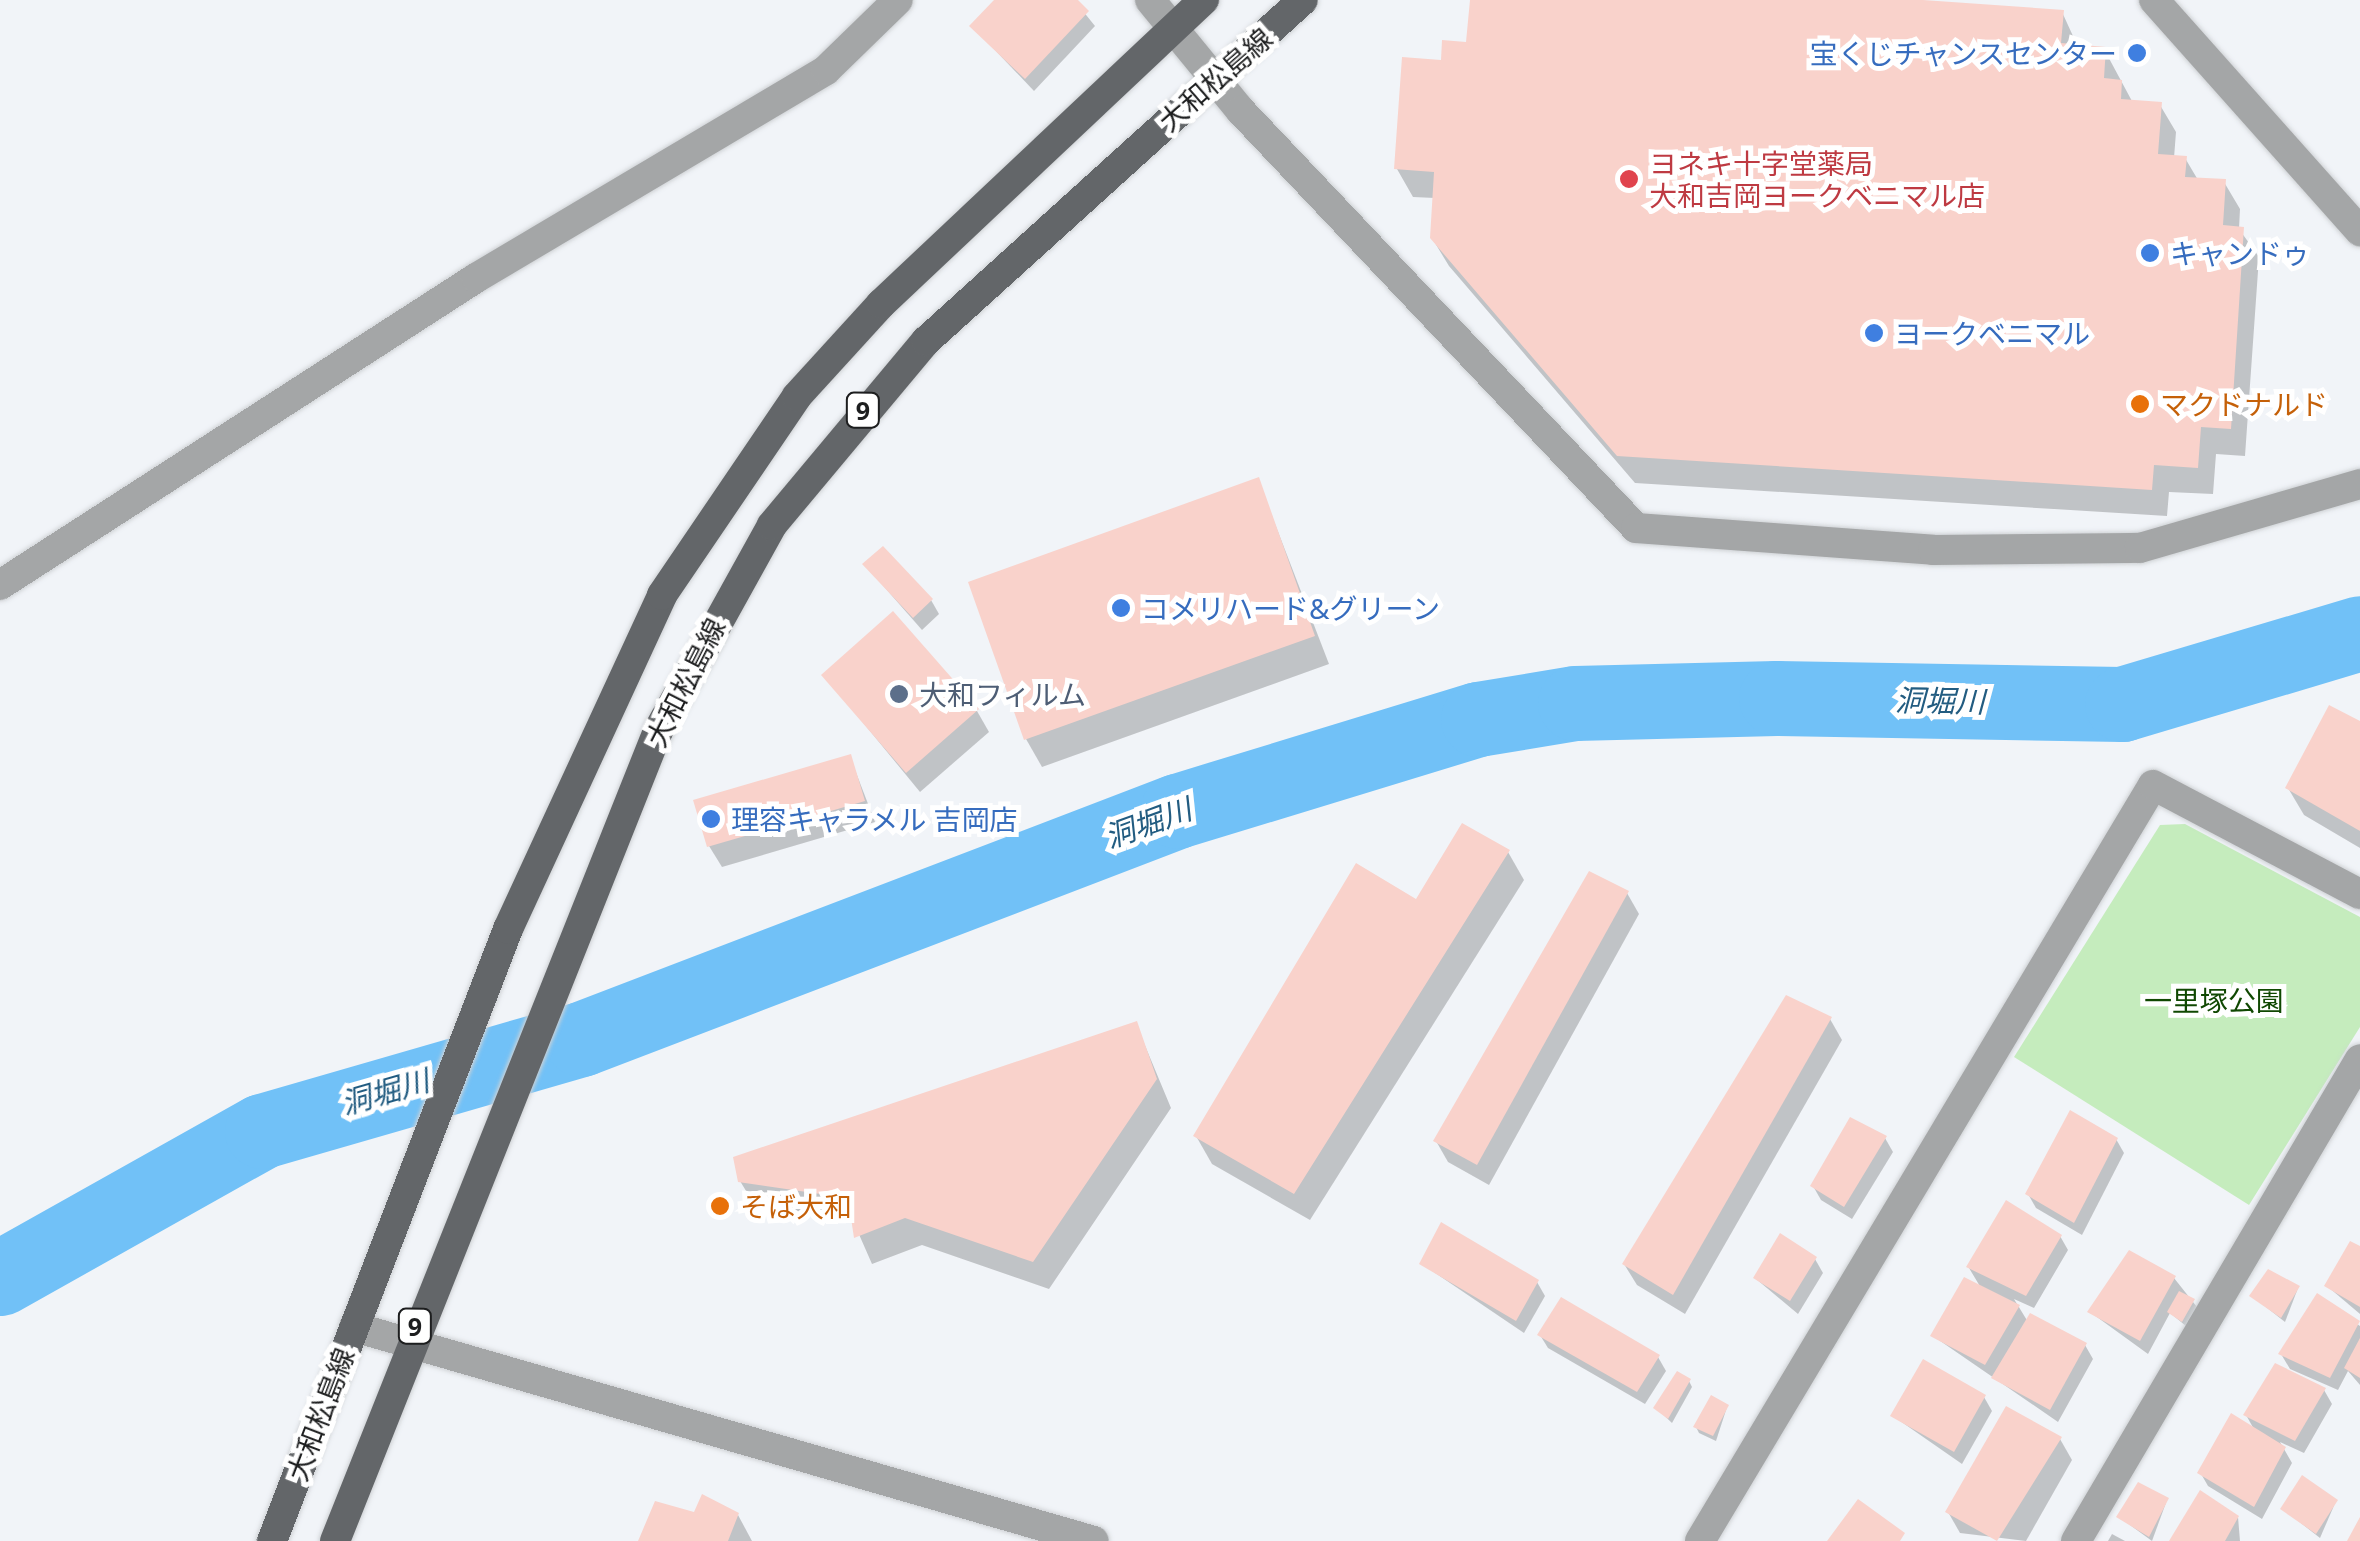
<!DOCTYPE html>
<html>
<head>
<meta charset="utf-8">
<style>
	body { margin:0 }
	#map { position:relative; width:2360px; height:1541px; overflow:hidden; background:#f1f4f8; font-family:"Noto Sans","Noto Sans JP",sans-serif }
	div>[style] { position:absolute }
	.green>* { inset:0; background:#c5ecbd }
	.shadow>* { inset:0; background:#0003 }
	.river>* { height:75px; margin:-37.5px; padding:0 37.5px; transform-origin:37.5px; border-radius:37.5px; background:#71c1f7 }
	.building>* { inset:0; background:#f9d2cb }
	.roads { filter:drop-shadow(0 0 2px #cfd2d5) drop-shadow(0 0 2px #cfd2d5) }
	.minor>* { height:30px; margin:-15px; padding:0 15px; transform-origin:15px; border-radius:15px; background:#a4a6a7 }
	.major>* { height:30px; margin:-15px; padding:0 15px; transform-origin:15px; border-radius:15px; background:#636669 }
	.dots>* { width:28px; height:28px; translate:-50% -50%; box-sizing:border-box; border:5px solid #fff; border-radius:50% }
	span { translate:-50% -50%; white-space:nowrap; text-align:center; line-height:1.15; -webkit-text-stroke:10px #fff; paint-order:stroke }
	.shield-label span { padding:2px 8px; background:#fff; border:2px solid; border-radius:8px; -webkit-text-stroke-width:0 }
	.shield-label { font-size:25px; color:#1d1e1f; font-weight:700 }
	.shop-label { font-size:28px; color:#366cbe }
	.right { translate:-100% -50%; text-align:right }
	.left { translate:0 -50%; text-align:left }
	.street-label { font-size:28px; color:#1d1e1f }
	.health-label { font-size:28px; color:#be3a42 }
	.food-label { font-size:28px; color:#c56008 }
	.service-label { font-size:28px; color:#4e5e75 }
	.park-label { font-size:28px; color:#104802 }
	.water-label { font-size:30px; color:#225c81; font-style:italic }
</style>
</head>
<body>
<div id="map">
	<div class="green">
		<div style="clip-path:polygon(2185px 824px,2360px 917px,2360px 1027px,2249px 1205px,2014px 1057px,2160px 825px)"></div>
	</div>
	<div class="shadow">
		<div style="clip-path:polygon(997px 0,1074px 0,1095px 26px,1034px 91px,973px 27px)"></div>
		<div style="clip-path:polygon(1515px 0,1887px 0,2062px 12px,2078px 47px,2104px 49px,2133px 103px,2160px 105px,2176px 132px,2174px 158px,2185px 158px,2198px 180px,2224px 182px,2240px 209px,2239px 229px,2259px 257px,2245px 456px,2216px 454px,2213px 494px,2169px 492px,2167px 516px,1635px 483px,1449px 266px,1432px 238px,1435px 198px,1413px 197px,1397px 169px,1443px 63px)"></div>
		<div style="clip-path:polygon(1258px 480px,1329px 664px,1042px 767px,1026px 739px)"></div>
		<div style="clip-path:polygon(865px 565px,931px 600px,939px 614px,922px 630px)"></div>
		<div style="clip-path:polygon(824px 675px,977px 711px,989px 732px,920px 792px)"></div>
		<div style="clip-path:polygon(2360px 724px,2360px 848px,2304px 815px,2288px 788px)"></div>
		<div style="clip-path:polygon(850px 757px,875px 822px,722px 867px,709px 846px)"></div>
		<div style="clip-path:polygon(1508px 852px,1524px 880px,1310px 1220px,1212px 1164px,1196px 1136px,1417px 902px)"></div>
		<div style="clip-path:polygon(1627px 893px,1639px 914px,1489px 1185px,1448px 1162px,1436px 1141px)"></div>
		<div style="clip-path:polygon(1830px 1019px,1842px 1040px,1685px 1314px,1637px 1285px,1624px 1264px)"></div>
		<div style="clip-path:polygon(1136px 1024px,1171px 1108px,1049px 1289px,922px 1245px,872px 1264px,854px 1223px,757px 1209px,740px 1181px)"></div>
		<div style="clip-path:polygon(1885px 1138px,1893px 1152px,1852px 1219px,1821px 1200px,1813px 1186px)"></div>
		<div style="clip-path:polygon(2116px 1139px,2124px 1153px,2082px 1235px,2036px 1208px,2028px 1194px)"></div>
		<div style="clip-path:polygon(2060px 1236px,2068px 1250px,2034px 1308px,2014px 1299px,2028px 1322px,2085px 1345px,2093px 1359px,2058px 1422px,1933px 1336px,1981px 1288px,1969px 1268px)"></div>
		<div style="clip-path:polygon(2360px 1249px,2360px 1314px,2327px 1286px)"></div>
		<div style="clip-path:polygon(1815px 1259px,1823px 1273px,1798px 1314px,1755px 1278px)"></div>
		<div style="clip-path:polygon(1422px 1264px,1537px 1282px,1545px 1296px,1524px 1333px)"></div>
		<div style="clip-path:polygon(2174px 1278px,2197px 1307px,2186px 1326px,2170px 1313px,2148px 1354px,2090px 1312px)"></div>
		<div style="clip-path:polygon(2298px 1288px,2285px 1322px,2252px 1296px)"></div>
		<div style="clip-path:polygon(2317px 1296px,2360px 1326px,2360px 1385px,2348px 1371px,2338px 1390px,2290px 1369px,2281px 1354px)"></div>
		<div style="clip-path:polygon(1540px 1335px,1658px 1357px,1666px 1371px,1645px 1404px,1548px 1348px)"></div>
		<div style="clip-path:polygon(1689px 1381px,1692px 1387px,1672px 1423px,1656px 1408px)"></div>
		<div style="clip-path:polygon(2324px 1390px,2332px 1404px,2304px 1453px,2280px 1442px,2292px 1463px,2262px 1519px,2208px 1486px,2200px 1472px,2255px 1431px,2246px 1415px)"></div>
		<div style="clip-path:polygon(1984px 1397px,1992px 1411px,1962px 1464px,1893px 1416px)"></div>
		<div style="clip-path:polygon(1727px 1407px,1716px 1441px,1699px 1433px,1696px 1427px)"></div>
		<div style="clip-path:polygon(2060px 1439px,2072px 1460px,2026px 1541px,1960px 1533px,1948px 1512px)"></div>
		<div style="clip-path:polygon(2167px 1500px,2152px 1541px,2119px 1517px)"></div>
		<div style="clip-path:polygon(2336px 1501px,2320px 1538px,2283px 1509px)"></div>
		<div style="clip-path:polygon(696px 1515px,738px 1515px,752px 1541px,641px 1541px)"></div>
		<div style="clip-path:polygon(2238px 1517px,2240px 1541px,2172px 1541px)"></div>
		<div style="clip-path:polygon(2112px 1534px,2125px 1541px,2108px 1541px)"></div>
	</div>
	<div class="river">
		<div style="left:0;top:1278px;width:300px;rotate:-29.3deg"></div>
		<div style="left:262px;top:1131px;width:332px;rotate:-16.1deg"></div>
		<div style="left:581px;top:1039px;width:638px;rotate:-20.93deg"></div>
		<div style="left:1177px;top:811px;width:315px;rotate:-17deg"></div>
		<div style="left:1478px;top:719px;width:98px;rotate:-9.4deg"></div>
		<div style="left:1575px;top:703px;width:201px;rotate:-1.4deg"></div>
		<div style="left:1776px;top:698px;width:346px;rotate:1deg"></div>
		<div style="left:2122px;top:704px;width:248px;rotate:-16.6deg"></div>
	</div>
	<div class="building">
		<div style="clip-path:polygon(994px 0,1078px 0,1089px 11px,1025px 79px,969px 26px)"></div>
		<div style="clip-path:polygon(1470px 0,1923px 0,2064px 10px,2061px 43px,2106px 47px,2104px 78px,2122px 80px,2121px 99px,2162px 102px,2158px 154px,2187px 156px,2185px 177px,2226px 179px,2223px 225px,2244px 227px,2231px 429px,2201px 427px,2198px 468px,2154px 465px,2152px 490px,1617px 456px,1430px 238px,1434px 172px,1394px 169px,1402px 57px,1441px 60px,1442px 40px,1466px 42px)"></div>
		<div style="clip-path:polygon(1259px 477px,1315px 636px,1024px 740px,968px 582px)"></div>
		<div style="clip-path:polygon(883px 546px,933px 599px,913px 618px,862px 564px)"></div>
		<div style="clip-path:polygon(893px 611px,979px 709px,906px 773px,821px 675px)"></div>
		<div style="clip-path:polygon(2329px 705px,2360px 721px,2360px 831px,2285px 788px)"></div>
		<div style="clip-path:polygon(851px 754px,865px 801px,707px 847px,693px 800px)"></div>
		<div style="clip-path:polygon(1462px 823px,1510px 850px,1294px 1194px,1193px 1136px,1356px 863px,1416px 899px)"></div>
		<div style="clip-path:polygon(1589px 871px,1629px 891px,1477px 1165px,1433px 1141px)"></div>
		<div style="clip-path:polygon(1786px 995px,1832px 1017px,1673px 1295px,1622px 1264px)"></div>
		<div style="clip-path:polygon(1137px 1021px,1157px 1079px,1033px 1262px,905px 1218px,854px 1238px,848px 1198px,738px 1182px,733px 1157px)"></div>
		<div style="clip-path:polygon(2070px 1110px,2118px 1138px,2074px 1223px,2025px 1194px)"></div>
		<div style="clip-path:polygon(1850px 1117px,1887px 1136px,1844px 1207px,1810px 1186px)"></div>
		<div style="clip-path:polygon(2006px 1200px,2062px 1235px,2026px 1296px,1966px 1267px)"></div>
		<div style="clip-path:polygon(1441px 1222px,1539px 1280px,1516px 1321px,1419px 1264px)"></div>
		<div style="clip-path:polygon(1780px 1233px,1817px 1257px,1790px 1301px,1753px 1278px)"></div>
		<div style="clip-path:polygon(2350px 1241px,2360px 1246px,2360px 1307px,2324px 1286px)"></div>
		<div style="clip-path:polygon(2129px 1250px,2176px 1276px,2140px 1341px,2087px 1312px)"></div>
		<div style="clip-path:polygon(2268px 1269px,2300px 1286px,2281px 1318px,2249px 1296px)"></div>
		<div style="clip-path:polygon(1964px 1277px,2020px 1305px,1985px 1365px,1930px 1336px)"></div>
		<div style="clip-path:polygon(2179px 1291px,2195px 1299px,2182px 1322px,2167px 1312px)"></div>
		<div style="clip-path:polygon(2317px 1293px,2360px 1321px,2330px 1378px,2278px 1354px)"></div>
		<div style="clip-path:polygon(1561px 1297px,1660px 1355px,1637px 1392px,1537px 1335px)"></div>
		<div style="clip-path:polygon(2030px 1313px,2087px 1343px,2050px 1410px,1991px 1378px)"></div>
		<div style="clip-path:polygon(2360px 1338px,2360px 1378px,2344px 1368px)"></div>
		<div style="clip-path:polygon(1923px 1359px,1986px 1395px,1954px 1452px,1890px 1416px)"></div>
		<div style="clip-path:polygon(2275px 1363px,2326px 1388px,2295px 1441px,2243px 1415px)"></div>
		<div style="clip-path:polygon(1677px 1371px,1691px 1379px,1668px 1419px,1653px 1408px)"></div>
		<div style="clip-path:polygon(1711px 1395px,1729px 1405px,1713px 1436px,1693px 1427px)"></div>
		<div style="clip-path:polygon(2006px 1406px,2062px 1437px,1997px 1541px,1945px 1512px)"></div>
		<div style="clip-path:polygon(2231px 1413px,2286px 1447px,2254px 1507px,2197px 1473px)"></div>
		<div style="clip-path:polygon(2302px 1475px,2338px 1500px,2316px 1534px,2280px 1509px)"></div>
		<div style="clip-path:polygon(2138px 1482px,2169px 1498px,2149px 1537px,2116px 1517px)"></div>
		<div style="clip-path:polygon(2200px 1490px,2239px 1516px,2225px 1541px,2169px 1541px)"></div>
		<div style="clip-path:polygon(702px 1494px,739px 1513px,728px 1541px,638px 1541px,655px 1501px,694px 1512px)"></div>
		<div style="clip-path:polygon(1858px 1499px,1905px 1533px,1900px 1541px,1827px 1541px)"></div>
		<div style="clip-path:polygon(2360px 1517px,2360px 1541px,2347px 1541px)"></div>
	</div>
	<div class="roads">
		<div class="minor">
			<div style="left:1150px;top:0;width:144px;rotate:50.7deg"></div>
			<div style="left:1241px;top:111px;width:574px;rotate:46.55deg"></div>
			<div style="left:1636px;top:528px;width:298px;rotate:4.2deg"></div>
			<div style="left:1933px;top:550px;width:207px;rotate:-0.6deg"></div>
			<div style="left:2140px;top:548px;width:229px;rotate:-16.2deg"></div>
			<div style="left:2154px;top:0;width:310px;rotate:48.3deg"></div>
			<div style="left:0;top:585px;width:566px;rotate:-32.82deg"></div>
			<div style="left:476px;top:278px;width:407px;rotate:-30.7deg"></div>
			<div style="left:826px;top:70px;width:100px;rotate:-44.2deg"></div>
			<div style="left:354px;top:1327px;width:770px;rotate:16.13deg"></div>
			<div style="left:1700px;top:1541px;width:881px;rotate:-59.07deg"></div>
			<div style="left:2153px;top:785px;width:234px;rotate:27.8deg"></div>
			<div style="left:2076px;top:1541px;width:559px;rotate:-59.49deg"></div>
		</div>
		<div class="major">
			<div style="left:272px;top:1541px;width:656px;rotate:-68.91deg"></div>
			<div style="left:508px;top:929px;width:368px;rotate:-65.2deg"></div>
			<div style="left:662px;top:595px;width:240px;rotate:-55.8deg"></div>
			<div style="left:797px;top:396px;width:125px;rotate:-47.6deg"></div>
			<div style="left:881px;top:304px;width:444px;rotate:-43.3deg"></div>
			<div style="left:335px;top:1541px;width:872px;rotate:-68.26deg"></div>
			<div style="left:658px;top:731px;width:235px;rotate:-61deg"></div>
			<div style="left:772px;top:525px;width:240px;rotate:-50.1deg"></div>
			<div style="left:926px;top:341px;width:508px;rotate:-42.13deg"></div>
		</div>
	</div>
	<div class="dots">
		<div style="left:2137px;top:53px;background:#3f7fe0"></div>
		<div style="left:1629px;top:179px;background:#e0444e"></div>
		<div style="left:2150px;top:253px;background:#3f7fe0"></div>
		<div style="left:1874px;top:333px;background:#3f7fe0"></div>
		<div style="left:2140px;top:404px;background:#e8710a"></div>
		<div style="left:1121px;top:608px;background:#3f7fe0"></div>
		<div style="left:899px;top:694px;background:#5c6f8a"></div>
		<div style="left:711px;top:819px;background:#3f7fe0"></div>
		<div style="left:720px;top:1206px;background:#e8710a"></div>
	</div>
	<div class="shield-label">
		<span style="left:863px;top:410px">9</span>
		<span style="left:415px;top:1326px">9</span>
	</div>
	<div class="shop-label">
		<span class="right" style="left:2117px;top:53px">宝くじチャンスセンター</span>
		<span class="left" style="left:2170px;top:253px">キャンドゥ</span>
		<span class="left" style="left:1894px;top:333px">ヨークベニマル</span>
		<span class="left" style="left:1141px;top:608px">コメリハード&amp;グリーン</span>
		<span class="left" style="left:731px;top:819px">理容キャラメル 吉岡店</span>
	</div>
	<div class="street-label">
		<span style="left:1215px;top:79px;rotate:-41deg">大和松島線</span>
		<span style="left:685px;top:682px;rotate:-63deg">大和松島線</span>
		<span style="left:320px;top:1414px;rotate:-69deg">大和松島線</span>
	</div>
	<div class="health-label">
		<span class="left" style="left:1649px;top:179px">ヨネキ十字堂薬局<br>大和吉岡ヨークベニマル店</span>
	</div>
	<div class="food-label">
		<span class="left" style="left:2160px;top:404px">マクドナルド</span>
		<span class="left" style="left:740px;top:1206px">そば大和</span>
	</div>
	<div class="service-label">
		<span class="left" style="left:919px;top:694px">大和フィルム</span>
	</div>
	<div class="park-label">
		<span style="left:2214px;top:1000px">一里塚公園</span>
	</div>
	<div class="water-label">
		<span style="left:1940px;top:701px;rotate:1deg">洞堀川</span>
		<span style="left:1148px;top:823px;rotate:-20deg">洞堀川</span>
		<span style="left:385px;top:1092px;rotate:-16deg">洞堀川</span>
	</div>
</div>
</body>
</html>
